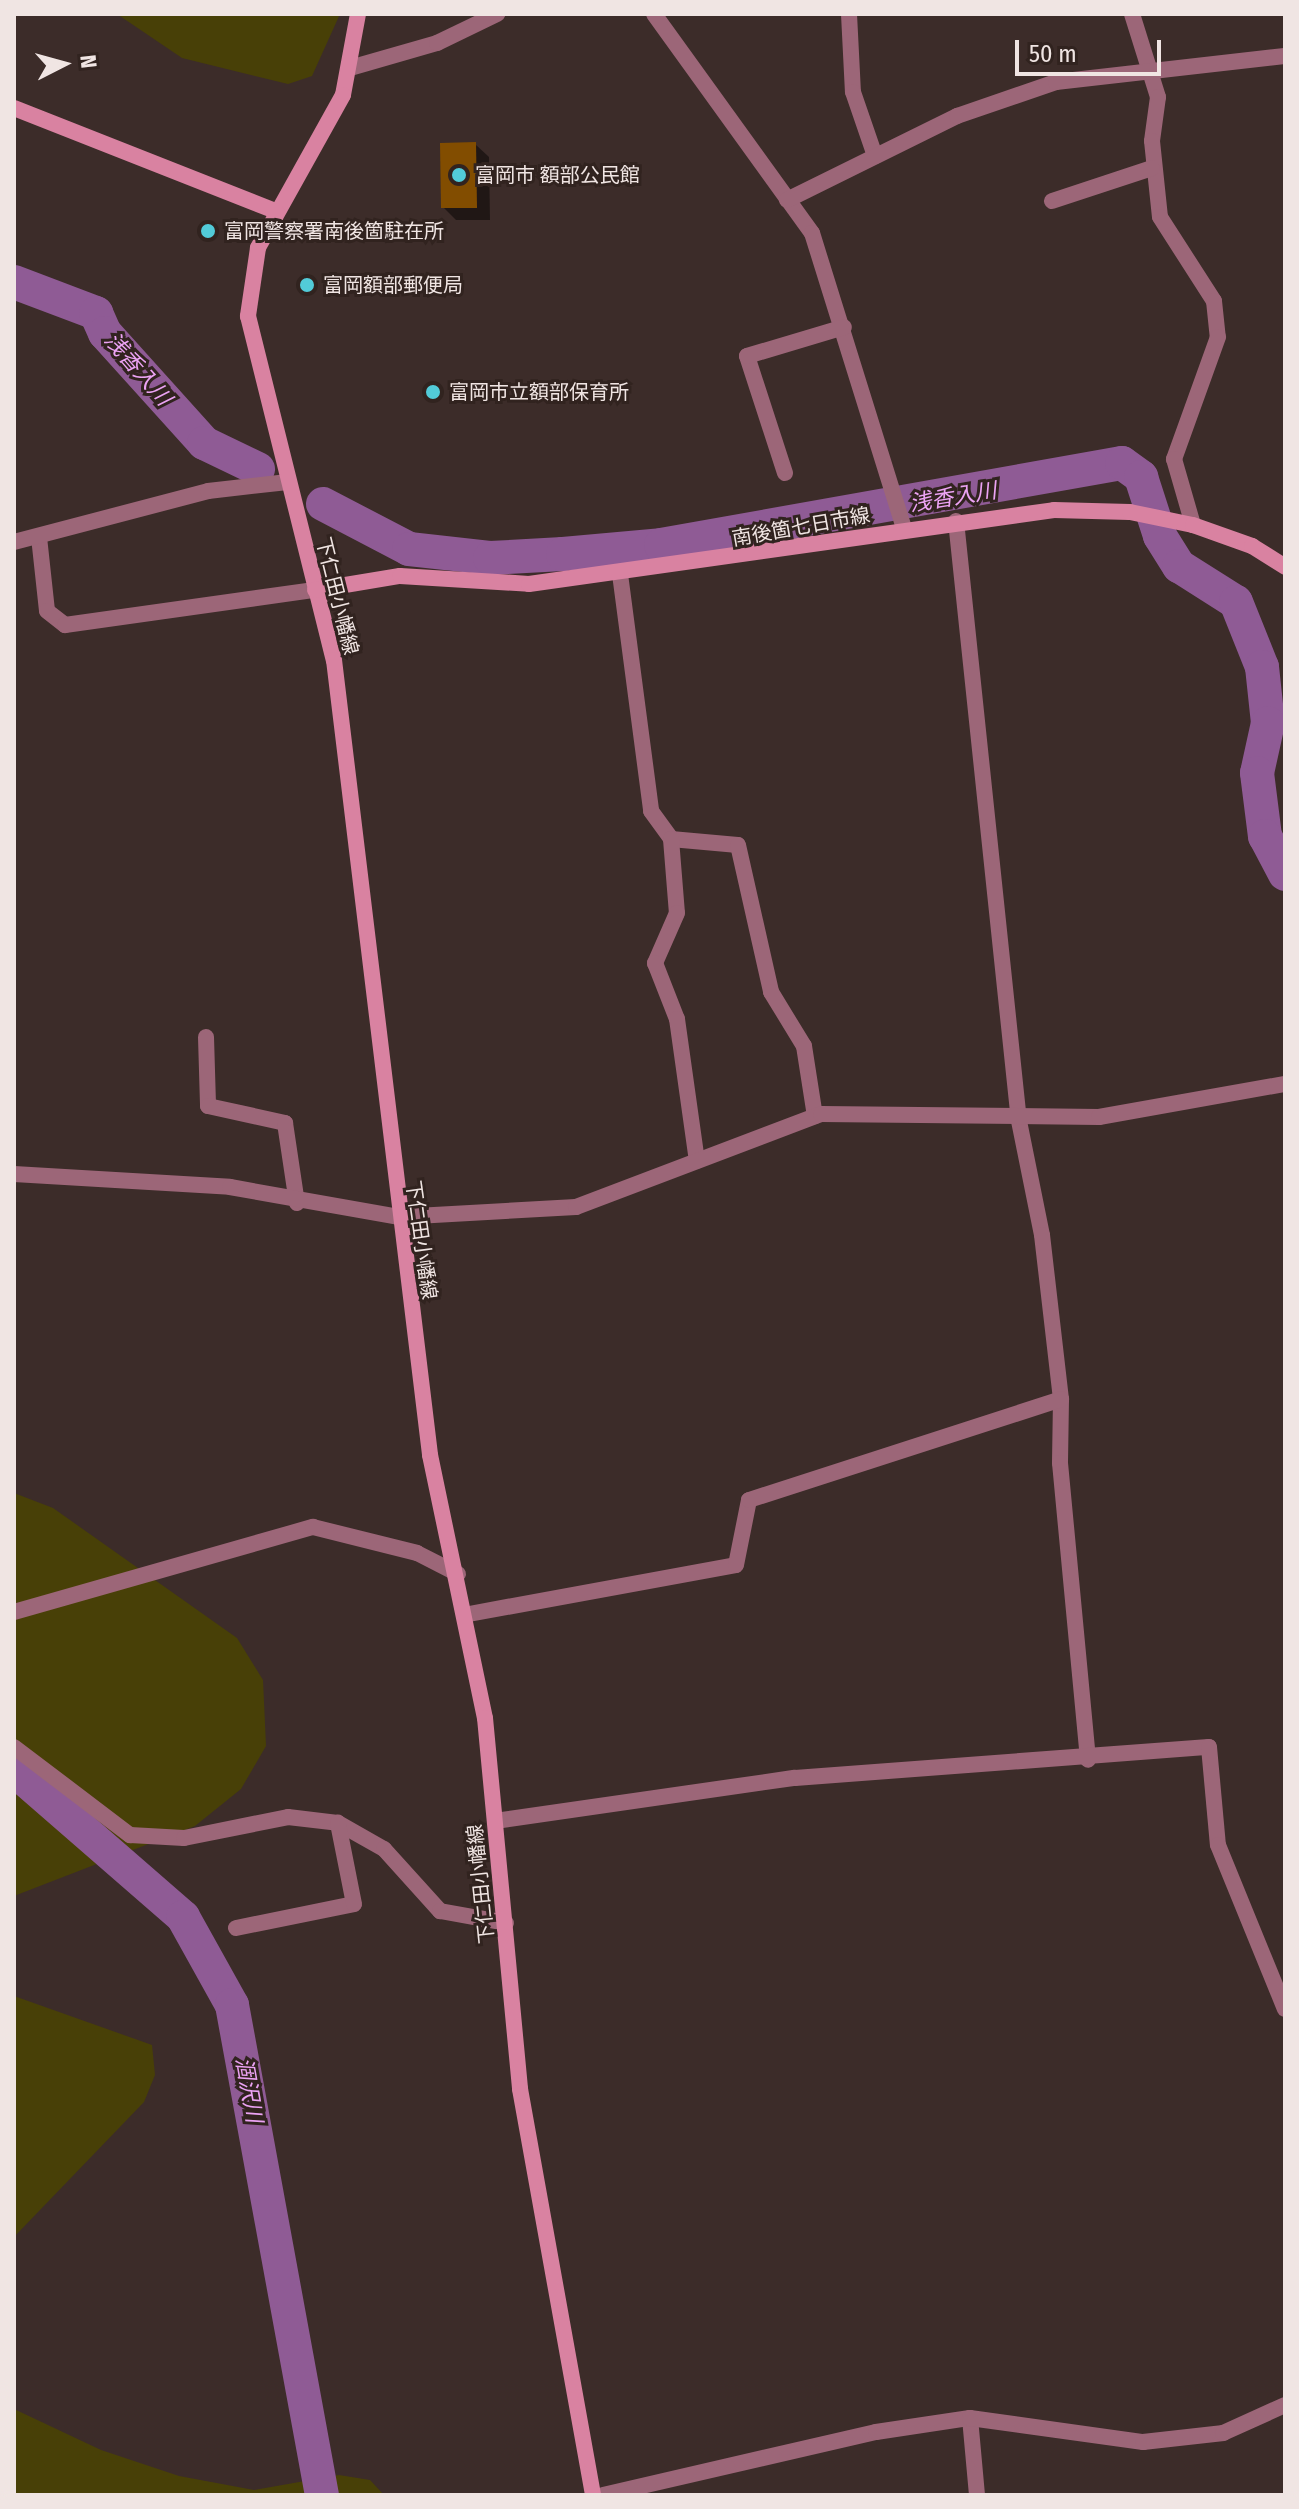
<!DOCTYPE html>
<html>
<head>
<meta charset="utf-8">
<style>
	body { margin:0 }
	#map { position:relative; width:1299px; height:2509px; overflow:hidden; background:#3c2c29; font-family:"Fira Sans Condensed","Noto Sans JP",sans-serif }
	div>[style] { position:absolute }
	.green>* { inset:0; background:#484007 }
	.shadow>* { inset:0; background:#0007 }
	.river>* { height:34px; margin:-17px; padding:0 17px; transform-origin:17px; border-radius:17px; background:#8f5b95 }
	.building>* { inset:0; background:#824d00 }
	.street>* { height:16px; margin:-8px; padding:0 8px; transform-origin:8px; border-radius:8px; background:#9c6678 }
	.secondary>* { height:16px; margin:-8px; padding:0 8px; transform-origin:8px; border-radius:8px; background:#d982a1 }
	.dots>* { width:22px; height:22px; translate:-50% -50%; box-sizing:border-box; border:4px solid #31231f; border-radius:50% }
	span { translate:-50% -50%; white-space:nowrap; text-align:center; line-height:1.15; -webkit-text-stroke:6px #31231f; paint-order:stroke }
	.poi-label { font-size:20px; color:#f0e5e3 }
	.left { translate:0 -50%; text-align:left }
	.street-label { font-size:20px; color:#f0e5e3 }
	.water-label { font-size:22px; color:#eca3f4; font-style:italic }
	.frame { position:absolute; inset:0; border:16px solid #f0e5e3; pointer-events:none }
	.north { position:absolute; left:24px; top:24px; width:80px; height:80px; -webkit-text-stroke:6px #31231f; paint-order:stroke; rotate:84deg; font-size:22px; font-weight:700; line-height:32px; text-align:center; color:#f0e5e3 }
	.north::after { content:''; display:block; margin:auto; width:28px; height:36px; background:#f0e5e3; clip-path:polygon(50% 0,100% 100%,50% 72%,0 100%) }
	.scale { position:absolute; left:1015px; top:40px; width:146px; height:36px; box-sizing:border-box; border:4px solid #f0e5e3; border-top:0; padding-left:10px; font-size:24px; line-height:28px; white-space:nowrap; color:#f0e5e3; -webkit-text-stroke:6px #31231f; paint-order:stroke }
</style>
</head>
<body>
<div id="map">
	<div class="green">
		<div style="clip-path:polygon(117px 14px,340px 14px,312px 76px,288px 84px,182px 58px)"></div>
		<div style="clip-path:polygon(14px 1493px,53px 1508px,237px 1638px,263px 1680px,266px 1746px,241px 1789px,195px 1826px,14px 1896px)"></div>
		<div style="clip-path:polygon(14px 1996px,152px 2045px,155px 2075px,144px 2102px,14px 2237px)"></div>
		<div style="clip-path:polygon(14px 2409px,101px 2450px,179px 2476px,254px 2490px,339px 2475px,370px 2480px,384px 2495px,14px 2495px)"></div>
	</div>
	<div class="shadow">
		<div style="clip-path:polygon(475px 144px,489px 157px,490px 220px,456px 220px,443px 207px)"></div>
	</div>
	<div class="river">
		<div style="left:14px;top:282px;width:88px;rotate:20.7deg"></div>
		<div style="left:96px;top:313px;width:22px;rotate:66deg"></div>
		<div style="left:105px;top:333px;width:148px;rotate:48deg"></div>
		<div style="left:204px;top:443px;width:60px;rotate:25.7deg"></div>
		<div style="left:323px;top:504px;width:97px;rotate:27.6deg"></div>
		<div style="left:409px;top:549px;width:81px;rotate:6.3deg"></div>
		<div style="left:490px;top:558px;width:73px;rotate:-3.1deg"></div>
		<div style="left:563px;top:554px;width:98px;rotate:-5.2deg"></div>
		<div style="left:661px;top:545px;width:468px;rotate:-10.1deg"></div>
		<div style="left:1122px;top:463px;width:24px;rotate:36deg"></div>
		<div style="left:1141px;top:477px;width:62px;rotate:72.1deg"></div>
		<div style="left:1160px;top:536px;width:36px;rotate:58deg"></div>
		<div style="left:1179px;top:566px;width:67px;rotate:32.3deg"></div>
		<div style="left:1236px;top:602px;width:70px;rotate:68.2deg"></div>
		<div style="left:1262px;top:667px;width:56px;rotate:83.9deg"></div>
		<div style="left:1268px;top:723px;width:51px;rotate:102.4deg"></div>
		<div style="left:1257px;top:773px;width:64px;rotate:82.8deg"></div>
		<div style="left:1265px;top:836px;width:43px;rotate:62.2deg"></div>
		<div style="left:14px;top:1770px;width:224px;rotate:41deg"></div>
		<div style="left:183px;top:1917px;width:101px;rotate:60.9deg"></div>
		<div style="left:232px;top:2005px;width:498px;rotate:79.6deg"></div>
	</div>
	<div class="building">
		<div style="clip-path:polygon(476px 142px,477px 208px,441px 208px,440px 143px)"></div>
	</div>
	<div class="street">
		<div style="left:654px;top:14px;width:270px;rotate:54.2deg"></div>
		<div style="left:812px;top:233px;width:310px;rotate:72.7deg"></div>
		<div style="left:849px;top:14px;width:78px;rotate:87.1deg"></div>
		<div style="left:853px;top:92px;width:68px;rotate:71deg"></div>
		<div style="left:1132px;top:14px;width:87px;rotate:72.6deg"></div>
		<div style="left:1158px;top:97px;width:44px;rotate:97.8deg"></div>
		<div style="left:1152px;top:141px;width:76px;rotate:84deg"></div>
		<div style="left:1160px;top:217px;width:100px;rotate:57.3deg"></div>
		<div style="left:1214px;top:301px;width:36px;rotate:84deg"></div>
		<div style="left:1218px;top:337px;width:130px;rotate:109.8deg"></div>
		<div style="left:1174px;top:459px;width:69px;rotate:73.9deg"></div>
		<div style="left:350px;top:68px;width:91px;rotate:-16deg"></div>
		<div style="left:437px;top:43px;width:67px;rotate:-25.8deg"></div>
		<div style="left:787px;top:200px;width:190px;rotate:-26.3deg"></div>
		<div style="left:957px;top:116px;width:105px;rotate:-19deg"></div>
		<div style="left:1056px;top:82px;width:230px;rotate:-6.5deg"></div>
		<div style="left:1052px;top:201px;width:105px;rotate:-18.3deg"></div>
		<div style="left:785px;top:473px;width:123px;rotate:-108deg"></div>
		<div style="left:747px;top:356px;width:101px;rotate:-16.6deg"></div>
		<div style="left:956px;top:521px;width:603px;rotate:84.01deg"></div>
		<div style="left:1019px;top:1121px;width:116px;rotate:78.6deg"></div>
		<div style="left:1042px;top:1235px;width:165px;rotate:83.4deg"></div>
		<div style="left:1061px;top:1399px;width:64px;rotate:90.9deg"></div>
		<div style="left:1060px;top:1463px;width:298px;rotate:84.6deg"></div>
		<div style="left:39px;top:537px;width:74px;rotate:83.8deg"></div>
		<div style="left:47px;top:611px;width:23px;rotate:38deg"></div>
		<div style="left:65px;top:625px;width:252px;rotate:-8deg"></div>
		<div style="left:14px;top:542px;width:201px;rotate:-14.7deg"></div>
		<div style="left:208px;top:491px;width:80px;rotate:-6.5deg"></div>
		<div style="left:620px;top:574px;width:239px;rotate:82.5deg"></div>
		<div style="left:651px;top:811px;width:34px;rotate:54deg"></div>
		<div style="left:671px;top:839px;width:67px;rotate:5.1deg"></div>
		<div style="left:738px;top:845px;width:151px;rotate:77.3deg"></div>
		<div style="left:771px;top:992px;width:63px;rotate:58.6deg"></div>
		<div style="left:804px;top:1046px;width:71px;rotate:81.1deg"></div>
		<div style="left:671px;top:839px;width:74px;rotate:85.4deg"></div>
		<div style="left:677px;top:913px;width:55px;rotate:113.7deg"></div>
		<div style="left:655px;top:963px;width:60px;rotate:68.6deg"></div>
		<div style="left:677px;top:1019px;width:143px;rotate:82deg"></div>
		<div style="left:206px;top:1037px;width:69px;rotate:88.3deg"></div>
		<div style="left:208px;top:1106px;width:79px;rotate:12.4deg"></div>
		<div style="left:285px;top:1123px;width:81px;rotate:81.5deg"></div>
		<div style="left:14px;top:1174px;width:216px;rotate:3.4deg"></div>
		<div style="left:230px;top:1187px;width:171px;rotate:10.1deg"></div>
		<div style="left:398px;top:1217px;width:178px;rotate:-3.2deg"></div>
		<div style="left:576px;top:1207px;width:262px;rotate:-20.8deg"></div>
		<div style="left:821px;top:1114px;width:278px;rotate:0.6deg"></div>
		<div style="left:1099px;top:1117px;width:189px;rotate:-10.1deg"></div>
		<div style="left:14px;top:1612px;width:311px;rotate:-15.9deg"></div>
		<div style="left:313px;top:1527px;width:107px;rotate:14deg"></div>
		<div style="left:417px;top:1553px;width:46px;rotate:27.1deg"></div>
		<div style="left:469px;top:1614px;width:271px;rotate:-10.4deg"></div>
		<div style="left:736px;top:1565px;width:66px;rotate:-78.7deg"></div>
		<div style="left:749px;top:1500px;width:328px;rotate:-17.9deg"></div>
		<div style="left:14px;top:1747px;width:146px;rotate:37.2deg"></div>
		<div style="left:130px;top:1835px;width:54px;rotate:3.2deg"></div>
		<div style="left:184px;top:1838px;width:106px;rotate:-11.4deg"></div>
		<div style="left:288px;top:1817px;width:50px;rotate:6.8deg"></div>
		<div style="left:338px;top:1823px;width:53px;rotate:29.5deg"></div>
		<div style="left:384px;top:1849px;width:84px;rotate:47.9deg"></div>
		<div style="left:440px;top:1911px;width:67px;rotate:10.3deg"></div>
		<div style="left:495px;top:1821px;width:303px;rotate:-8.2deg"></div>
		<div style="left:795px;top:1778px;width:415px;rotate:-4.3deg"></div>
		<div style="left:1209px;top:1747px;width:98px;rotate:84.8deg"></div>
		<div style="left:1218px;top:1845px;width:177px;rotate:67.8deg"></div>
		<div style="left:236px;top:1928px;width:120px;rotate:-11.5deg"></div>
		<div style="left:354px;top:1904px;width:83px;rotate:-101.2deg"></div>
		<div style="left:970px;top:2418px;width:77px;rotate:84.8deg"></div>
		<div style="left:603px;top:2495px;width:280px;rotate:-13deg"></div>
		<div style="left:876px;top:2432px;width:95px;rotate:-8.5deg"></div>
		<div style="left:970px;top:2418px;width:175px;rotate:7.9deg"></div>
		<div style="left:1143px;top:2442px;width:81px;rotate:-6.4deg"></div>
		<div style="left:1223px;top:2433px;width:68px;rotate:-24.3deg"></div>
	</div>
	<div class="secondary">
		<div style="left:358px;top:14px;width:82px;rotate:100.5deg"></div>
		<div style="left:343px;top:95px;width:175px;rotate:119.1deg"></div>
		<div style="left:258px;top:248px;width:69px;rotate:98.4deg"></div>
		<div style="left:248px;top:316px;width:355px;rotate:76deg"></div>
		<div style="left:334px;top:660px;width:801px;rotate:83.11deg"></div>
		<div style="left:430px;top:1455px;width:269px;rotate:78.2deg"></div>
		<div style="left:485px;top:1718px;width:373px;rotate:84.6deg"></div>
		<div style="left:520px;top:2089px;width:413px;rotate:79.8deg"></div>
		<div style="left:14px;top:108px;width:282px;rotate:21.5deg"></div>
		<div style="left:315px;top:590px;width:86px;rotate:-9.4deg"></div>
		<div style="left:400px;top:576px;width:129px;rotate:3.5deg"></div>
		<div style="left:529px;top:584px;width:530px;rotate:-8.02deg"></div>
		<div style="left:1054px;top:510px;width:76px;rotate:1.5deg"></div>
		<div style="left:1130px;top:512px;width:64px;rotate:11.7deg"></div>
		<div style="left:1193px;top:525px;width:63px;rotate:19.6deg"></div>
		<div style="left:1252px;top:546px;width:39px;rotate:32deg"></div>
	</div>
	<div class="dots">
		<div style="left:459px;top:175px;background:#52cbd8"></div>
		<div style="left:208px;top:231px;background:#52cbd8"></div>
		<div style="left:307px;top:285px;background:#52cbd8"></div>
		<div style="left:433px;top:392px;background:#52cbd8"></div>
	</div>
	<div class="poi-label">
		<span class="left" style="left:475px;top:175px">富岡市 額部公民館</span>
		<span class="left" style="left:224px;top:231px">富岡警察署南後箇駐在所</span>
		<span class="left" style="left:323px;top:285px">富岡額部郵便局</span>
		<span class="left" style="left:449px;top:392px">富岡市立額部保育所</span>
	</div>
	<div class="street-label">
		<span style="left:801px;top:527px;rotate:-10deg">南後箇七日市線</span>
		<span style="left:337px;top:596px;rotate:76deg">下仁田小幡線</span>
		<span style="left:421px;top:1240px;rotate:82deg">下仁田小幡線</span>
		<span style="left:481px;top:1884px;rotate:-96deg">下仁田小幡線</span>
	</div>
	<div class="water-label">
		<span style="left:138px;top:369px;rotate:49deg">浅香入川</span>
		<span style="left:953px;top:497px;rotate:-9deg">浅香入川</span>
		<span style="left:249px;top:2090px;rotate:80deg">涸沢川</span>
	</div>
	<div class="frame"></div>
	<div class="north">N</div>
	<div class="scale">50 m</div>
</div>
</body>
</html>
